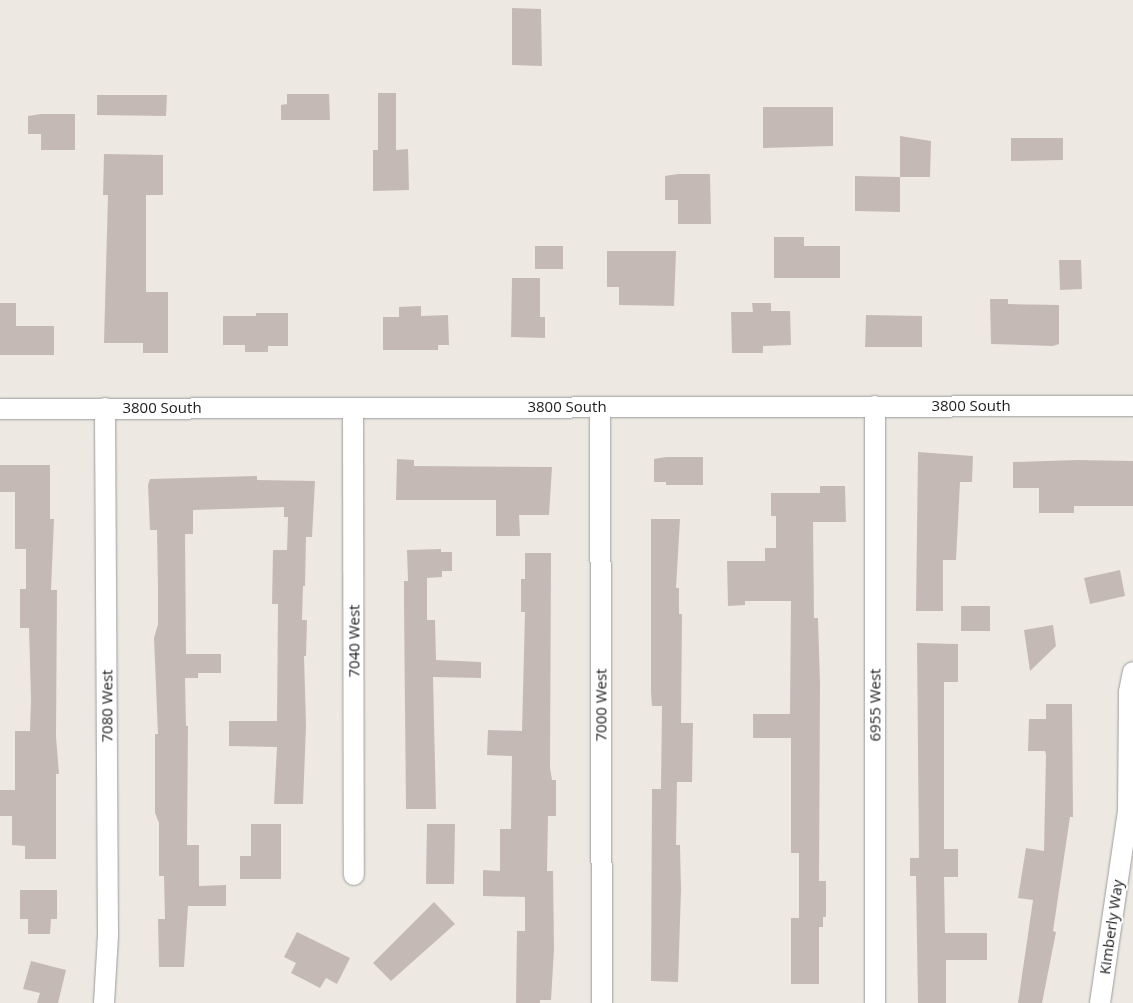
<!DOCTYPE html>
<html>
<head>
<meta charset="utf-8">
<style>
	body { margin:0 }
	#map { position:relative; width:1133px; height:1003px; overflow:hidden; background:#ede8e2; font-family:"Open Sans",sans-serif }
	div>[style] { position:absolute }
	.building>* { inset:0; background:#c5b9b6 }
	.roads { filter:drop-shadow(0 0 1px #9d9d9d) drop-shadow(0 0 1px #9d9d9d) }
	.minor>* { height:20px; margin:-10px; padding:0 10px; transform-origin:10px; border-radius:10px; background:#fff }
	span { translate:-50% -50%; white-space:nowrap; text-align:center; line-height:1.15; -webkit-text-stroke:4px #fff; paint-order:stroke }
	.street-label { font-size:15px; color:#1c1c1c }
</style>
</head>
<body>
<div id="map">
	<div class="building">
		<div style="clip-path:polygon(512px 8px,541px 9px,542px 66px,512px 65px)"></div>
		<div style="clip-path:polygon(378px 93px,396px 93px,396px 150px,408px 149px,409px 190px,373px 191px,373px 150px,378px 150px)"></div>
		<div style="clip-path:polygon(287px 94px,329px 94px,330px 120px,281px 120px,281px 105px,287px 104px)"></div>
		<div style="clip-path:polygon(97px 95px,167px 95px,166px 116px,97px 115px)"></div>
		<div style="clip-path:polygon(763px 107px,833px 107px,833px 146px,763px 148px)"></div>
		<div style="clip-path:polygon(41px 114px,75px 114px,75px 150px,41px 150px,41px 134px,28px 134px,28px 116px)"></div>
		<div style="clip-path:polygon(900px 136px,931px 141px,930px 177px,900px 177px,900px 212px,855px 211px,855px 176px,900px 177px)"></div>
		<div style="clip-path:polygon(1011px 138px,1063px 138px,1063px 160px,1011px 161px)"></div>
		<div style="clip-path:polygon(104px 154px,163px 155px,163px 195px,146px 195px,146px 292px,168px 292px,168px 353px,143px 353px,143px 343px,104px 343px,108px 195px,103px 195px)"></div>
		<div style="clip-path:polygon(678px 174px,710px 174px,711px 224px,678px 224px,678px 200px,665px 200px,665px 176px)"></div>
		<div style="clip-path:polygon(774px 237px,804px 237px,804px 246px,840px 246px,840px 278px,774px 278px)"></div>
		<div style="clip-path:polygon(535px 246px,563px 246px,563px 269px,535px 269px)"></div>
		<div style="clip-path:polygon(607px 251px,676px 251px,674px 306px,619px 305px,619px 287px,607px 287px)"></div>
		<div style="clip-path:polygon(1059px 260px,1081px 260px,1082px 289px,1060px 290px)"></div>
		<div style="clip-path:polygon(512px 278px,540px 278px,540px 317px,545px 317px,545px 338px,511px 337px)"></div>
		<div style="clip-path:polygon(990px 299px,1008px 299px,1008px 304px,1059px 305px,1059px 344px,1053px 346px,991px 344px)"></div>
		<div style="clip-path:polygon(0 303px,16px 303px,16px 326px,54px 326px,54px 355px,0 355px)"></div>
		<div style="clip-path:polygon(752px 303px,771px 303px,771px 311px,790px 311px,791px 345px,763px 346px,763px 353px,732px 353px,731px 312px,753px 312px)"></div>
		<div style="clip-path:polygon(421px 306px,421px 316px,448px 315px,449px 345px,438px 345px,438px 350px,383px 350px,383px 317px,399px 317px,399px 307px)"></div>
		<div style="clip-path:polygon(256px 313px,288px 313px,288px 346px,268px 346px,268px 352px,245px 352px,245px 345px,223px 345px,223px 316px,256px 316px)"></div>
		<div style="clip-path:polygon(866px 315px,922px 316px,922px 347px,865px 347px)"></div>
		<div style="clip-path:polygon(918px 452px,973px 456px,972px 482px,960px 482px,956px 560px,943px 560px,943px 611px,916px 611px)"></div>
		<div style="clip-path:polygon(666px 457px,703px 457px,703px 485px,666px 485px,666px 482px,654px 482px,654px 459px)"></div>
		<div style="clip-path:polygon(397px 459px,414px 460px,414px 466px,552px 467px,549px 515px,519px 515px,520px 536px,496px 536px,496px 500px,396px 500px)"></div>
		<div style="clip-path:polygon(1077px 460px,1133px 461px,1133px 506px,1074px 506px,1074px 513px,1039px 513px,1039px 488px,1013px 488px,1013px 462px)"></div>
		<div style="clip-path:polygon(0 465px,50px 465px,50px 519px,54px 519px,51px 590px,57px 590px,56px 737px,59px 774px,56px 774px,56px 859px,25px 859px,25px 846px,12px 845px,12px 816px,0 816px,0 790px,15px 790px,15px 731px,30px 731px,31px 699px,29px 628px,20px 628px,20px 589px,26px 589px,26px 549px,15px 549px,15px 492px,0 492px)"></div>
		<div style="clip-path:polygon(257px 476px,257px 480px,315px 481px,312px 537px,306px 537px,305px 586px,303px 586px,302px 620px,307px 620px,306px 656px,304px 656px,306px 726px,303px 804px,274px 804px,277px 747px,229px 746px,229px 721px,277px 721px,278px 604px,272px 604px,273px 550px,287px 550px,288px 517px,284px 517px,284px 507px,193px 510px,193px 534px,185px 534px,186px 654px,221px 654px,221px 673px,198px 673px,198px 678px,185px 678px,186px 726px,188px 726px,187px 845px,199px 845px,199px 886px,226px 885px,226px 906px,188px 906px,184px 967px,159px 967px,158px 919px,165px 919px,164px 876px,159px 876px,159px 823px,155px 813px,155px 734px,158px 734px,154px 638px,158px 624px,158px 588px,157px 530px,150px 530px,148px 485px,150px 479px)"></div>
		<div style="clip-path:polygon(820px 486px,845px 486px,846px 522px,813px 522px,814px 618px,818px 618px,820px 684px,819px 881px,826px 881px,826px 917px,823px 917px,823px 927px,819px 927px,819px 984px,791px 984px,791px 918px,799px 918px,799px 853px,791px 853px,791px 738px,753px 738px,753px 714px,790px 714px,791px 601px,745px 601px,745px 605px,728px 606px,727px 561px,765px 561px,765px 548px,776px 548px,776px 516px,771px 516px,771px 493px,820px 493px)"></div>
		<div style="clip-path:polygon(651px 519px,680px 519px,676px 588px,679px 588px,679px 614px,682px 614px,681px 723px,693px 723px,692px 782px,677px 782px,676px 845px,680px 845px,681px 890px,678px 982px,651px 981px,652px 789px,661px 789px,662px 706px,652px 706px,651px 693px)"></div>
		<div style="clip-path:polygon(441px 549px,441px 552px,452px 552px,452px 571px,442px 571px,442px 577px,427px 578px,427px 620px,435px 620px,436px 660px,481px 662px,481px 678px,433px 677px,436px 809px,406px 809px,404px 604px,404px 581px,408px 581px,407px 550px)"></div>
		<div style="clip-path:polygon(525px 553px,551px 553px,550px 768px,552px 780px,556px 780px,556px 816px,548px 816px,547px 871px,553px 871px,554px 949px,551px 1000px,540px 1000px,540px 1003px,516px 1003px,517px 931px,525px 931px,525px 897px,483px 896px,483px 870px,500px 871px,500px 829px,511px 829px,512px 756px,487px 755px,488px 730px,522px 731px,525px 612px,521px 612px,521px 579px,525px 579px)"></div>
		<div style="clip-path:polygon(1120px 570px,1125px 596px,1090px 604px,1084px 578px)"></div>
		<div style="clip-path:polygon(961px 606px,990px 606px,990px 631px,961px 631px)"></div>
		<div style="clip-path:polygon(1053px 625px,1056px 646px,1030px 671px,1024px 630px)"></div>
		<div style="clip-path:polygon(917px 643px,958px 644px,958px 682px,944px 682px,944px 849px,958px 849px,958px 877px,944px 877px,945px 933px,987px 933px,987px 960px,946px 960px,946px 1003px,918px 1003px,916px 876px,910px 876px,910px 858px,919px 858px)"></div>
		<div style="clip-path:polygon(1046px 704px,1072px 704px,1073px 817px,1070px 817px,1053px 931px,1056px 932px,1042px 1003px,1018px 1003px,1033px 900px,1018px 898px,1026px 848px,1044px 851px,1046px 755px,1045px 751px,1028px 751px,1029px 719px,1046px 719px)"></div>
		<div style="clip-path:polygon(251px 824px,281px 824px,281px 879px,240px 879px,240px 856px,251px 856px)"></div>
		<div style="clip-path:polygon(427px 824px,455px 824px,454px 884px,426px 884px)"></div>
		<div style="clip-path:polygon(20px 890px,57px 890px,57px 919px,51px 919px,50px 934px,28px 934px,28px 919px,20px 919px)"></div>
		<div style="clip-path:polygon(434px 902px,455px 924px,391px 981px,373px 963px)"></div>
		<div style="clip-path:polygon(297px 932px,350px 958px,337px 984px,326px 978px,320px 988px,291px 973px,296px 963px,284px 957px)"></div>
		<div style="clip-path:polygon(31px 961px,66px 970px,58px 1003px,37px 1003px,40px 993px,23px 989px)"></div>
	</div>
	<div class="roads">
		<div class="minor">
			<div style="left:875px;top:406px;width:597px;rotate:90deg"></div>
			<div style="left:600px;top:407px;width:596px;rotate:89.81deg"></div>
			<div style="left:353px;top:408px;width:467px;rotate:89.9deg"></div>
			<div style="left:0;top:409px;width:1133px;rotate:-0.15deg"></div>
			<div style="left:104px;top:1003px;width:68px;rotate:-86.6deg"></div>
			<div style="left:108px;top:935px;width:527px;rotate:-90.33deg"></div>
			<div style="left:1100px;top:1003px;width:195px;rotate:-81.7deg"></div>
			<div style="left:1128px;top:810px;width:118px;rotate:-89.5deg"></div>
			<div style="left:1129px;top:692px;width:20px;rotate:-79deg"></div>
		</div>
	</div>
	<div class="street-label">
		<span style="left:971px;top:406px">3800 South</span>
		<span style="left:567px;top:407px">3800 South</span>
		<span style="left:162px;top:408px">3800 South</span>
		<span style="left:354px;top:641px;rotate:-90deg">7040 West</span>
		<span style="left:601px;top:705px;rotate:-90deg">7000 West</span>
		<span style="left:875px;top:705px;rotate:-90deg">6955 West</span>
		<span style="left:107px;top:706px;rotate:-90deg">7080 West</span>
		<span style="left:1111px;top:927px;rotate:-82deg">Kimberly Way</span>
	</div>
</div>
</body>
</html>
